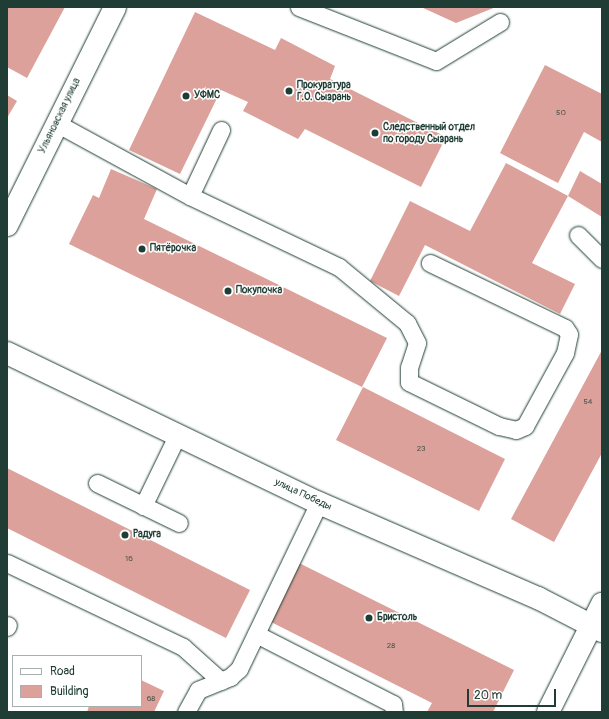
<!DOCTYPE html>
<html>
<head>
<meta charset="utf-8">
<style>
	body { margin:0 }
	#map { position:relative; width:609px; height:719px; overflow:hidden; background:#fff; font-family:Pangolin,sans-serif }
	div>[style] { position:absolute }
	.building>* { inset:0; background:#dba19a }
	.roads { filter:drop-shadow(0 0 1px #1f3d34) drop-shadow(0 0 1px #1f3d34) }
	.lane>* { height:17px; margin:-8.5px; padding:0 8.5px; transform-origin:8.5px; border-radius:8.5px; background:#fff }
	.secondary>* { height:22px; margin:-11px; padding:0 11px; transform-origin:11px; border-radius:11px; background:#fff }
	.primary>* { height:22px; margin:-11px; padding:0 11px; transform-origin:11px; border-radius:11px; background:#fff }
	.dots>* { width:11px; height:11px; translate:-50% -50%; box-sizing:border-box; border:2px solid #fff; border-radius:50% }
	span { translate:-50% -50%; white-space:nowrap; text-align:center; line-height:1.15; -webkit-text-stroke:3px #fff; paint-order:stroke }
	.number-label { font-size:8px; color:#4e564e }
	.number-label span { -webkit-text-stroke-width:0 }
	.poi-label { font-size:10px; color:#1f3d34; font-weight:700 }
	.left { translate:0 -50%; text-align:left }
	.street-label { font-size:10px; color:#1f3d34 }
	.frame { position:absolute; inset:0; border:8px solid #1f3d34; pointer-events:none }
	.legend { position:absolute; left:12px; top:655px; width:130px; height:52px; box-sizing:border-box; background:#fff; border:1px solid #a5b1ae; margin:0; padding:5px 7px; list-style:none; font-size:12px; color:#1f3d34 }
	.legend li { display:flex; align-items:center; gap:8px; height:20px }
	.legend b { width:20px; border:1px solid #a5b1ae }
	.scale { position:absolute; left:467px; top:689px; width:89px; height:18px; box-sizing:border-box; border:2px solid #1f3d34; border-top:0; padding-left:5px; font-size:12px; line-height:14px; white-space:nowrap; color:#1f3d34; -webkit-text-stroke:3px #fff; paint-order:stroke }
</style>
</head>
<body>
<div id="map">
	<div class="building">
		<div style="clip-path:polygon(7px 7px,65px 7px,27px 78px,7px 67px)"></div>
		<div style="clip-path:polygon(421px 7px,496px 7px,456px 23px)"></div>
		<div style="clip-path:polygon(195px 12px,275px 50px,281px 38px,335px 66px,330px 79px,446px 137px,421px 187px,305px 129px,298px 139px,243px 111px,248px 102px,221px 90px,180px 174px,129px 150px)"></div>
		<div style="clip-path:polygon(545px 65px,602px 94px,602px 142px,584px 132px,558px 183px,500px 153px)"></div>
		<div style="clip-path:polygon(7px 95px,17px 101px,7px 118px)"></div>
		<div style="clip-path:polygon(506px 163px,568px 196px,532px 263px,575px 284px,560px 314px,425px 245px,399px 296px,370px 281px,410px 201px,470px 231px)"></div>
		<div style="clip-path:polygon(111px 169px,157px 189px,144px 219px,387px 338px,362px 387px,69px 244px,93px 195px,99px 198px)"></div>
		<div style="clip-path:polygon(580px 171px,602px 184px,602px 217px,568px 196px)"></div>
		<div style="clip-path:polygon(602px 350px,602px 453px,554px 542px,511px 519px)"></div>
		<div style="clip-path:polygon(363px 387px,505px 459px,479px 511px,336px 440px)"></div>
		<div style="clip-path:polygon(7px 468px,250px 590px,226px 638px,7px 528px)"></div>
		<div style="clip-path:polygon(299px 563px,514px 670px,493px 712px,427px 712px,432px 703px,269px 621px)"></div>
		<div style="clip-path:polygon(141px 680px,164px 691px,154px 712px,87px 712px,89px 706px,141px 706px)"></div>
	</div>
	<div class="roads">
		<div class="lane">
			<div style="left:299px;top:7px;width:147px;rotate:21.5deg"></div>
			<div style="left:436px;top:61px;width:75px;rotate:-31.4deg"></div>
			<div style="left:56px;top:123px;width:153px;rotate:28.6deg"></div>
			<div style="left:190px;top:196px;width:165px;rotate:25.5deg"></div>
			<div style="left:339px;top:267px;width:88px;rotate:39.5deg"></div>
			<div style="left:407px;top:323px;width:22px;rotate:63deg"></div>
			<div style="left:417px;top:343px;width:25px;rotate:108deg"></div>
			<div style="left:409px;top:367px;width:15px;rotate:90deg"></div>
			<div style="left:409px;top:382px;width:100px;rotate:26.1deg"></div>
			<div style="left:499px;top:426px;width:17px;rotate:13deg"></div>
			<div style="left:516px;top:430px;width:10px;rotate:-24deg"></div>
			<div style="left:525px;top:426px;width:83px;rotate:-61.3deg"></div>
			<div style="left:565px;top:353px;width:19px;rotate:-78deg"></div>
			<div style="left:569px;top:334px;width:7px;rotate:-124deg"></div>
			<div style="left:565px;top:328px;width:150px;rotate:-154.3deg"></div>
			<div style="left:190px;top:196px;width:73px;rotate:-64.8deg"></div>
			<div style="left:578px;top:235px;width:34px;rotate:45deg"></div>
			<div style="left:97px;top:483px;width:91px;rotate:26deg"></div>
			<div style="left:143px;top:506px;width:80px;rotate:-64.1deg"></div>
			<div style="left:7px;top:563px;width:195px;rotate:25.5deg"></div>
			<div style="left:183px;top:647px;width:51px;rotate:41.8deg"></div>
			<div style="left:7px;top:627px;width:2px;rotate:-63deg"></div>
			<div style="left:256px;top:634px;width:154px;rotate:27.1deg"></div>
			<div style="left:393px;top:704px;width:8px;rotate:83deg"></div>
			<div style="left:186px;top:712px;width:25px;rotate:-61deg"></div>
			<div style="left:198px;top:690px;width:35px;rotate:-22deg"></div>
			<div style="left:230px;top:677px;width:12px;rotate:-42deg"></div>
			<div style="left:239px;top:669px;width:184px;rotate:-64.3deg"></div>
		</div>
		<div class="secondary">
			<div style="left:7px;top:353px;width:346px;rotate:25.7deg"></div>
			<div style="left:319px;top:503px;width:239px;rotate:23.5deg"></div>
			<div style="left:538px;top:598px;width:72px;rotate:27.3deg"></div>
			<div style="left:548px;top:712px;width:121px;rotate:-63.4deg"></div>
		</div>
		<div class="primary">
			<div style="left:7px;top:225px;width:243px;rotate:-63.6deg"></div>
		</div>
	</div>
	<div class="dots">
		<div style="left:289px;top:91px;background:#1f3d34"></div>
		<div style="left:186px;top:96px;background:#1f3d34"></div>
		<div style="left:375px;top:133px;background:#1f3d34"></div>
		<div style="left:142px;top:249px;background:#1f3d34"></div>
		<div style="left:228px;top:291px;background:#1f3d34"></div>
		<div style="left:125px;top:535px;background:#1f3d34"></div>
		<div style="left:369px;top:618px;background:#1f3d34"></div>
	</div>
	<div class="number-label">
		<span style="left:561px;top:113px">50</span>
		<span style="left:588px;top:402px">54</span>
		<span style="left:421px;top:449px">23</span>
		<span style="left:129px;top:559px">16</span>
		<span style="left:391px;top:646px">28</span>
		<span style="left:151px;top:699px">68</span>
	</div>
	<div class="poi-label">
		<span class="left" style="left:297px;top:91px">Прокуратура<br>Г.О. Сызрань</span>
		<span class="left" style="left:194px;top:96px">УФМС</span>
		<span class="left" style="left:383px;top:133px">Следственный отдел<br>по городу Сызрань</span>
		<span class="left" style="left:150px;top:249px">Пятёрочка</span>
		<span class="left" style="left:236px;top:291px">Покупочка</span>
		<span class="left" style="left:133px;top:535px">Радуга</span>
		<span class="left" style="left:377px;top:618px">Бристоль</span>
	</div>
	<div class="street-label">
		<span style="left:60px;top:116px;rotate:-64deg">Ульяновская улица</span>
		<span style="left:303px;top:495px;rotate:25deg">улица Победы</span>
	</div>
	<div class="frame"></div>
	<ul class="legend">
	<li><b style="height:5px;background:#fff"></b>Road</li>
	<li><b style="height:11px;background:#dba19a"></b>Building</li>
	</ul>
	<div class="scale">20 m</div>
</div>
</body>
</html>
